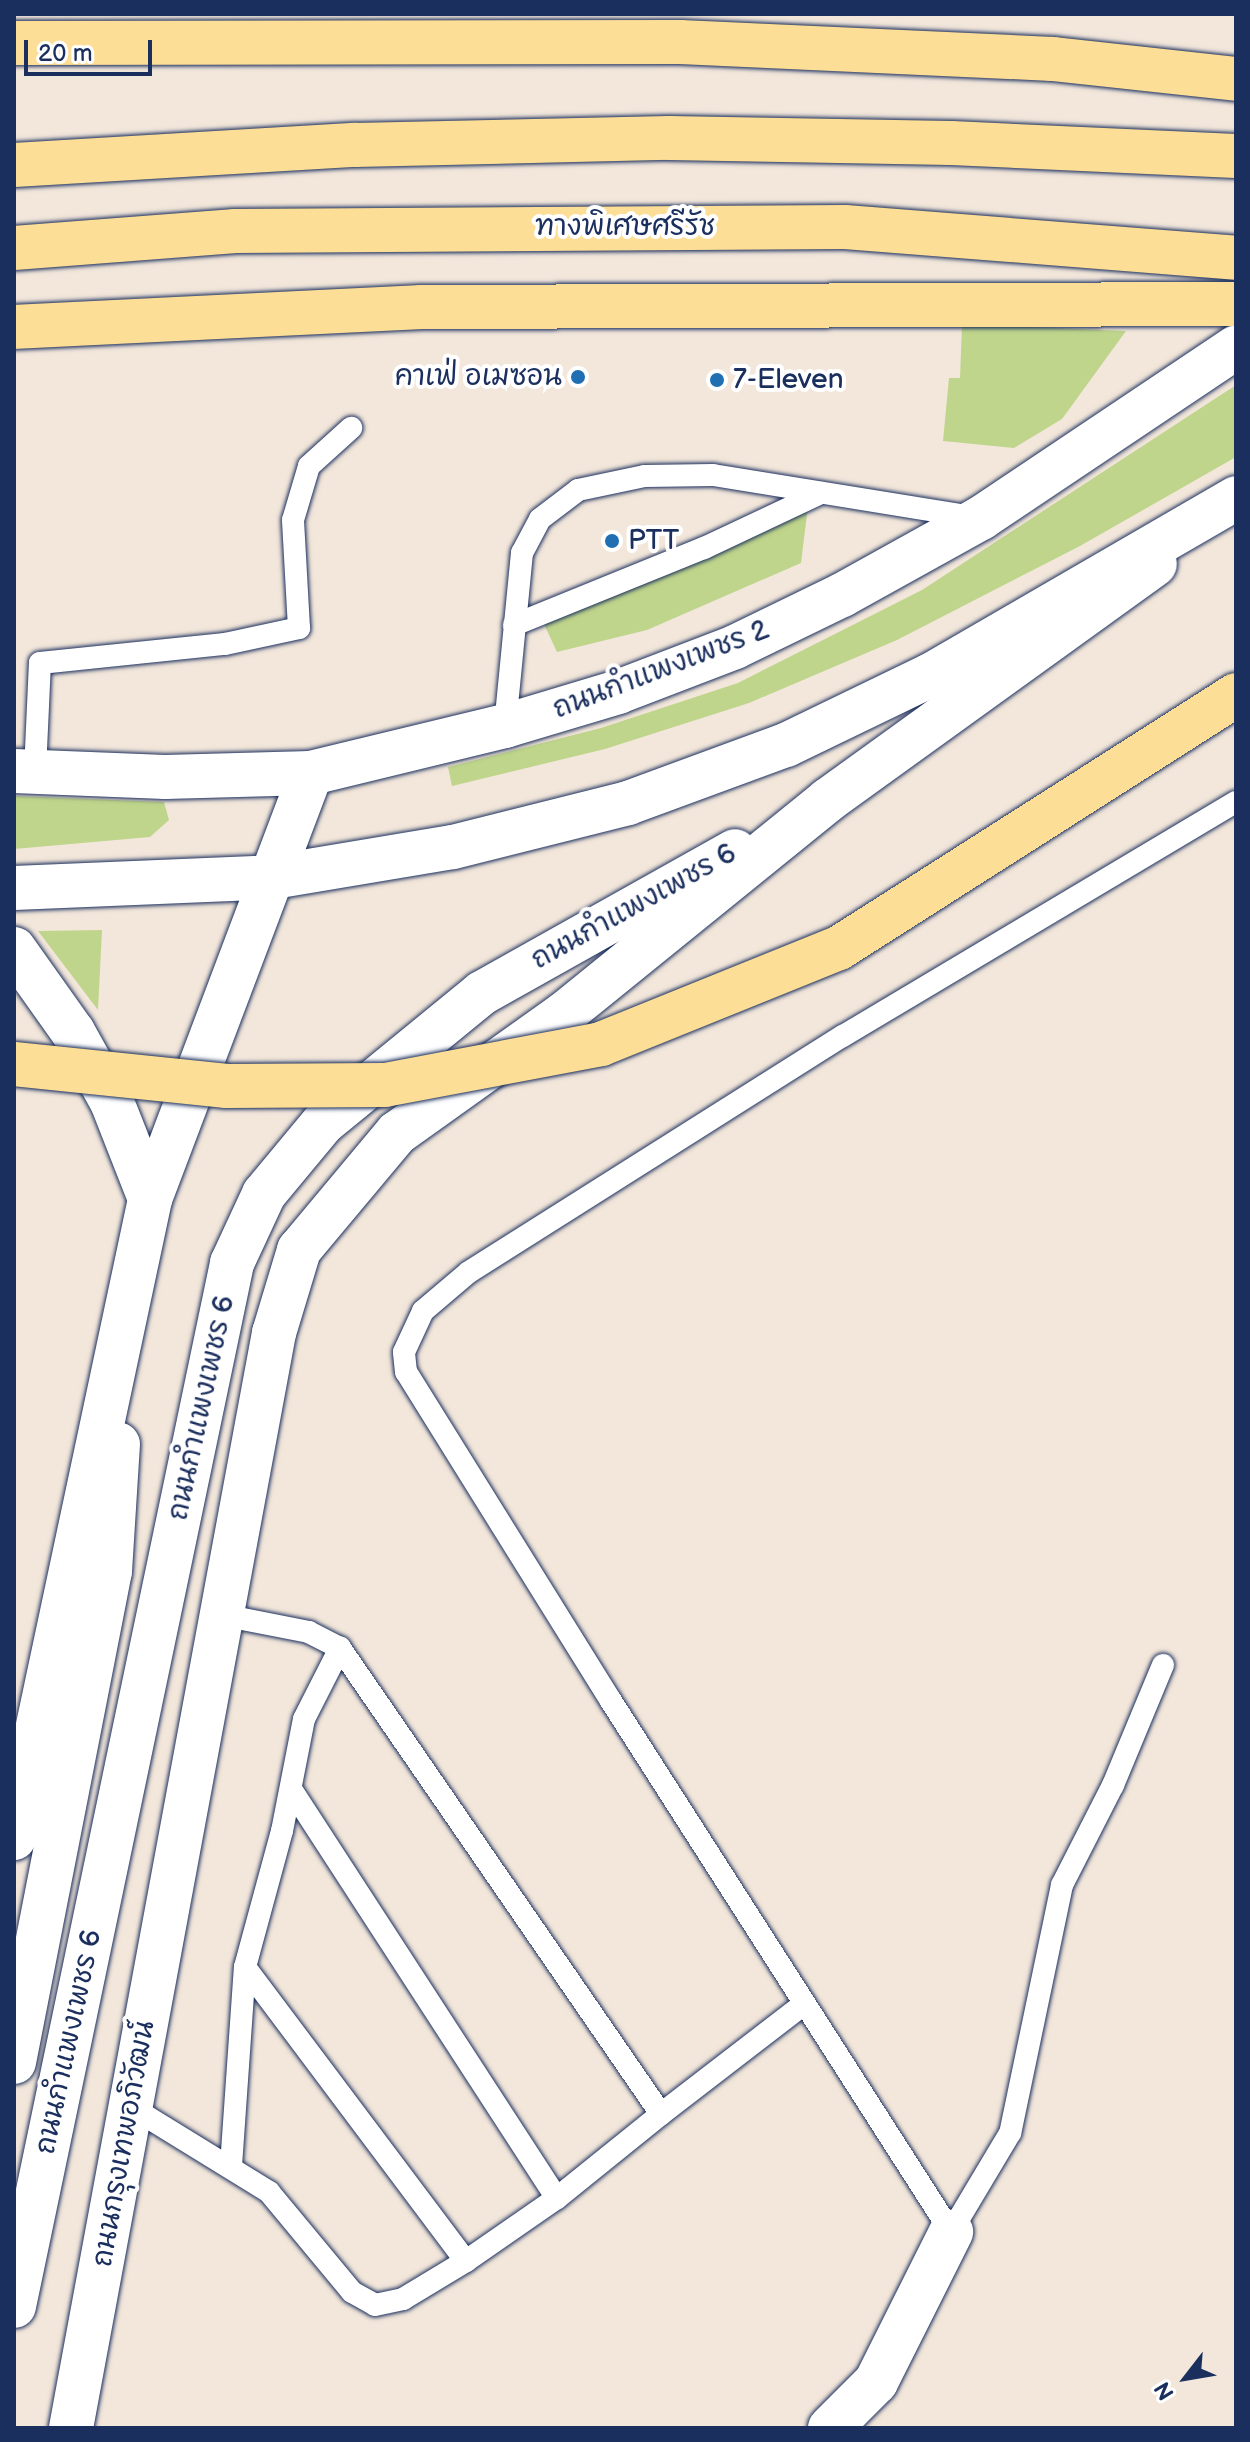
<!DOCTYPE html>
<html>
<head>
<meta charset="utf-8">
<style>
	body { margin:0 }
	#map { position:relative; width:1250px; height:2442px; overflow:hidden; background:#f3e7db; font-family:"Balsamiq Sans","Playpen Sans Thai",sans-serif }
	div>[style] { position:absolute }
	.green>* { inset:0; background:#bfd58b }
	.roads { filter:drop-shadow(0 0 2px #1b2f5e) drop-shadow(0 0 2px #1b2f5e) }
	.service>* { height:22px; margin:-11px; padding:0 11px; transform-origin:11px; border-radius:11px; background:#fff }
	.minor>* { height:44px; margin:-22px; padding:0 22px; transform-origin:22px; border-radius:22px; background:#fff }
	.tertiary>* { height:44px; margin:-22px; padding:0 22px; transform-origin:22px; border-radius:22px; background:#fff }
	.secondary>* { height:44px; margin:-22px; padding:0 22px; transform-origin:22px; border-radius:22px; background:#fff }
	.motorway>* { height:44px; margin:-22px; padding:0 22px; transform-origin:22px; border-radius:22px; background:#fdde96 }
	.bridges { filter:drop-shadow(0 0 2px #1b2f5e) drop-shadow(0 0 2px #1b2f5e) }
	.motorway-bridge>* { height:44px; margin:-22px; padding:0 22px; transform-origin:22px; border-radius:22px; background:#fdde96 }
	.dots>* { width:22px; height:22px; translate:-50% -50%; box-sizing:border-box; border:4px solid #fff; border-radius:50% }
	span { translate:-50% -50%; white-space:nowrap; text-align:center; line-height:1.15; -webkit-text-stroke:8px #fff; paint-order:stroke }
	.street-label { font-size:28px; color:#1b2f5e }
	.poi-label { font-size:28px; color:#1b2f5e }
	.right { translate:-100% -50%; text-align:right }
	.left { translate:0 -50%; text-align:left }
	.frame { position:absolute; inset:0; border:16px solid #1b2f5e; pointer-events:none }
	.north { position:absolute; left:1146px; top:2338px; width:80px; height:80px; -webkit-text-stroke:6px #fff; paint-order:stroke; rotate:239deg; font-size:22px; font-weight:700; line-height:32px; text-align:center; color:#1b2f5e }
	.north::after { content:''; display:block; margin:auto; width:28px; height:36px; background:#1b2f5e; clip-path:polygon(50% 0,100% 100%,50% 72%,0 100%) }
	.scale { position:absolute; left:24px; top:40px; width:128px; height:36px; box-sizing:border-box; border:4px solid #1b2f5e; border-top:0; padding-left:10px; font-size:24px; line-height:28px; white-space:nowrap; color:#1b2f5e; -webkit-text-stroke:6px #fff; paint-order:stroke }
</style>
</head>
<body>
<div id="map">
	<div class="green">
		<div style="clip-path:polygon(962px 324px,1126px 331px,1062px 419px,1014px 448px,943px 441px,949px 378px,960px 378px)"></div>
		<div style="clip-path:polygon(1236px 385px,1236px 457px,1080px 546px,897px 640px,749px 703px,605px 749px,452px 786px,448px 767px,601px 728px,738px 683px,922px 590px)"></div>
		<div style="clip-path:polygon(808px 506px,801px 563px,647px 630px,557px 652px,543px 622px,677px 571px)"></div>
		<div style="clip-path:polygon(14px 796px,164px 802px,169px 820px,150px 837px,14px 849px)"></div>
		<div style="clip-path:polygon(102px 930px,98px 1010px,38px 931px)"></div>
	</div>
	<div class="roads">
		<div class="service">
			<div style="left:514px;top:625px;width:205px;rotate:-22.1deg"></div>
			<div style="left:704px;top:548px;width:129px;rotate:-25.2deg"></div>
			<div style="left:505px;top:726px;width:174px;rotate:-84.4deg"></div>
			<div style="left:522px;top:553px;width:38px;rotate:-62deg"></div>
			<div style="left:540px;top:519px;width:48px;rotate:-37.3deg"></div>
			<div style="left:578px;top:490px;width:68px;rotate:-11.8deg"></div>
			<div style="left:645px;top:476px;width:68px;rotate:-0.8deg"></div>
			<div style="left:713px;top:475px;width:262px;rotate:9.2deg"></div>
			<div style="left:35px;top:772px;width:109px;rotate:-87.4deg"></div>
			<div style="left:40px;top:663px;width:186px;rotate:-5.9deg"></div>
			<div style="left:225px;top:644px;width:76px;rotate:-12.2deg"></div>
			<div style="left:299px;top:628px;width:108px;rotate:-93.2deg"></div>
			<div style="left:293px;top:520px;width:56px;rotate:-73.5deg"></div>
			<div style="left:309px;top:466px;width:57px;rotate:-42.1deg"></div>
			<div style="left:1163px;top:1665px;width:130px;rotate:112.6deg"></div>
			<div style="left:1113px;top:1785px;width:112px;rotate:117deg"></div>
			<div style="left:1062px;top:1885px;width:253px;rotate:101.8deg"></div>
			<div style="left:1010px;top:2133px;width:115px;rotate:120.8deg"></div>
			<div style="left:951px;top:2232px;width:631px;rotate:-122.63deg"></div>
			<div style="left:611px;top:1701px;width:388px;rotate:-121.9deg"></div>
			<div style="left:406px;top:1372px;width:20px;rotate:-96deg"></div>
			<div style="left:404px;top:1352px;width:45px;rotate:-65.1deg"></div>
			<div style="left:423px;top:1311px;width:60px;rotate:-40.3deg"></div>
			<div style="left:469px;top:1272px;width:442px;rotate:-32.3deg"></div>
			<div style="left:843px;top:1036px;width:457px;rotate:-30.8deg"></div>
			<div style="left:291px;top:1789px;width:488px;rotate:57deg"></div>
			<div style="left:245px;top:1967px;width:368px;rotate:53.1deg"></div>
			<div style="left:131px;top:2107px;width:162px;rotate:31.6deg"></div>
			<div style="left:269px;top:2192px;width:130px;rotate:50.3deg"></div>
			<div style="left:352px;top:2292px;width:26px;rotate:29deg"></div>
			<div style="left:375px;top:2305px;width:29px;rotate:-12deg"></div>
			<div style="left:403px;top:2299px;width:74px;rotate:-31.1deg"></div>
			<div style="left:466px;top:2261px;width:111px;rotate:-34.7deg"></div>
			<div style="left:557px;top:2198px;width:134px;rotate:-38.9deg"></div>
			<div style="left:661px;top:2114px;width:566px;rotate:-124.56deg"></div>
			<div style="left:340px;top:1648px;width:35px;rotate:-153deg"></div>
			<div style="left:309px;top:1632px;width:89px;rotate:-168.9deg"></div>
			<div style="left:661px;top:2114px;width:180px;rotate:-37.6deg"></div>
			<div style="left:231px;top:2166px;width:199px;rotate:-86deg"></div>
			<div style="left:245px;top:1967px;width:141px;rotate:-74.8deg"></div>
			<div style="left:282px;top:1831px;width:114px;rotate:-78.9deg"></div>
			<div style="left:304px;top:1719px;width:80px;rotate:-63.1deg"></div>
		</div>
		<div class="minor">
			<div style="left:830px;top:2428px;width:65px;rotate:-45deg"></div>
			<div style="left:876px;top:2382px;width:168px;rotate:-63.4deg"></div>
		</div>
		<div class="tertiary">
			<div style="left:14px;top:1838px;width:653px;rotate:-77.98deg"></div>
			<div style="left:150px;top:1199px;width:455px;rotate:-69.3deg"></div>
			<div style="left:14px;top:2062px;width:500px;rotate:-78.94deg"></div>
			<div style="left:110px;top:1571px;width:127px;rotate:-86.4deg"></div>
			<div style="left:14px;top:2306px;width:1066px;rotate:-78.19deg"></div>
			<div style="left:232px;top:1263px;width:76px;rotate:-65.1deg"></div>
			<div style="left:264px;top:1194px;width:92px;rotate:-50.3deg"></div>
			<div style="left:323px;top:1123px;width:205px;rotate:-39.3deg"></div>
			<div style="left:482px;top:993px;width:290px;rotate:-29.3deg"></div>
			<div style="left:71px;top:2428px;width:1114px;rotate:-79.5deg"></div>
			<div style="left:274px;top:1333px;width:87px;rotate:-73.2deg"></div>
			<div style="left:299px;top:1250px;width:153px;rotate:-50.1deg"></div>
			<div style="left:397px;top:1133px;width:205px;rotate:-35.5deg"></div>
			<div style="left:564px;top:1014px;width:340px;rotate:-39deg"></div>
			<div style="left:828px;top:800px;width:403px;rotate:-35.8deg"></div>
		</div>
		<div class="secondary">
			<div style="left:14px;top:771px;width:151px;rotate:2.3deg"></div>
			<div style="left:165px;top:777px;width:146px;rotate:-1.6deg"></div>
			<div style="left:311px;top:773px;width:200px;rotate:-13.6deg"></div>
			<div style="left:505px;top:726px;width:118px;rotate:-16.7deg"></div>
			<div style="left:618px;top:692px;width:125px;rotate:-21deg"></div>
			<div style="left:735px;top:647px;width:119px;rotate:-25.9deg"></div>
			<div style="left:842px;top:595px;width:159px;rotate:-29deg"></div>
			<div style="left:981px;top:518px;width:307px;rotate:-33.8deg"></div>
			<div style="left:14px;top:888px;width:259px;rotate:-2.4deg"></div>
			<div style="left:273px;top:877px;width:182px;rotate:-9.5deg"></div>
			<div style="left:453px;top:847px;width:180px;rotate:-14.1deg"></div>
			<div style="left:628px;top:803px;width:168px;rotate:-20.2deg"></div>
			<div style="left:786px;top:745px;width:161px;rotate:-25.8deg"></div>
			<div style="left:931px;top:675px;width:353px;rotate:-30.1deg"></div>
			<div style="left:14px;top:949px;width:102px;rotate:54.6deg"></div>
			<div style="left:73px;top:1032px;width:80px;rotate:60.9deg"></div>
			<div style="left:112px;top:1102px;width:104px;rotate:68.6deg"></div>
		</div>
		<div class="motorway">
			<div style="left:14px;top:43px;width:666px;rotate:-0.09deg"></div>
			<div style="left:680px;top:42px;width:373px;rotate:2.6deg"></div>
			<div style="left:1053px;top:59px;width:184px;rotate:6.2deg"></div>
			<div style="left:14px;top:165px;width:342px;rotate:-3.4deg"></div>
			<div style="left:355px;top:145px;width:314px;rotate:-1.3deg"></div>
			<div style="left:669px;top:138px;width:282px;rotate:1deg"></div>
			<div style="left:951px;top:143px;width:285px;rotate:2.6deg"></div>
			<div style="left:14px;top:248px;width:222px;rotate:-4.4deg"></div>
			<div style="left:235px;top:231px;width:610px;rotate:-0.38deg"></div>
			<div style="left:845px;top:227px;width:392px;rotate:4.5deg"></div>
			<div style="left:14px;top:327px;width:407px;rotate:-2.8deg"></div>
			<div style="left:421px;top:307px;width:815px;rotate:-0.21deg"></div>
		</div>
	</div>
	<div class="bridges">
		<div class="motorway-bridge">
			<div style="left:14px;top:1064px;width:214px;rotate:5.9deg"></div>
			<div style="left:227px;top:1086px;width:158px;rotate:-0.4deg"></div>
			<div style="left:385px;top:1085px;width:220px;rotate:-10.7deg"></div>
			<div style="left:601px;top:1044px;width:257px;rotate:-22deg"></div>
			<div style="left:839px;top:948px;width:471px;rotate:-32.5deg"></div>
		</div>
	</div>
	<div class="dots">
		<div style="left:578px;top:377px;background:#1f6fb2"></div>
		<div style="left:717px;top:380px;background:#1f6fb2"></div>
		<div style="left:612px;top:541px;background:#1f6fb2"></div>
	</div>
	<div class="street-label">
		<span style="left:625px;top:227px">ทางพิเศษศรีรัช</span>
		<span style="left:661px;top:670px;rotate:-21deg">ถนนกำแพงเพชร 2</span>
		<span style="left:634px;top:907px;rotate:-29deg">ถนนกำแพงเพชร 6</span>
		<span style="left:202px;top:1408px;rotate:-78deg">ถนนกำแพงเพชร 6</span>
		<span style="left:69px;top:2042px;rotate:-78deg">ถนนกำแพงเพชร 6</span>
		<span style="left:124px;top:2144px;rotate:-80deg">ถนนกรุงเทพอภิวัฒน์</span>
	</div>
	<div class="poi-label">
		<span class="right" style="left:562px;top:377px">คาเฟ่ อเมซอน</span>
		<span class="left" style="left:733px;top:380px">7-Eleven</span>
		<span class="left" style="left:628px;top:541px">PTT</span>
	</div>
	<div class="frame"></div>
	<div class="north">N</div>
	<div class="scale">20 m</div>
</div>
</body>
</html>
